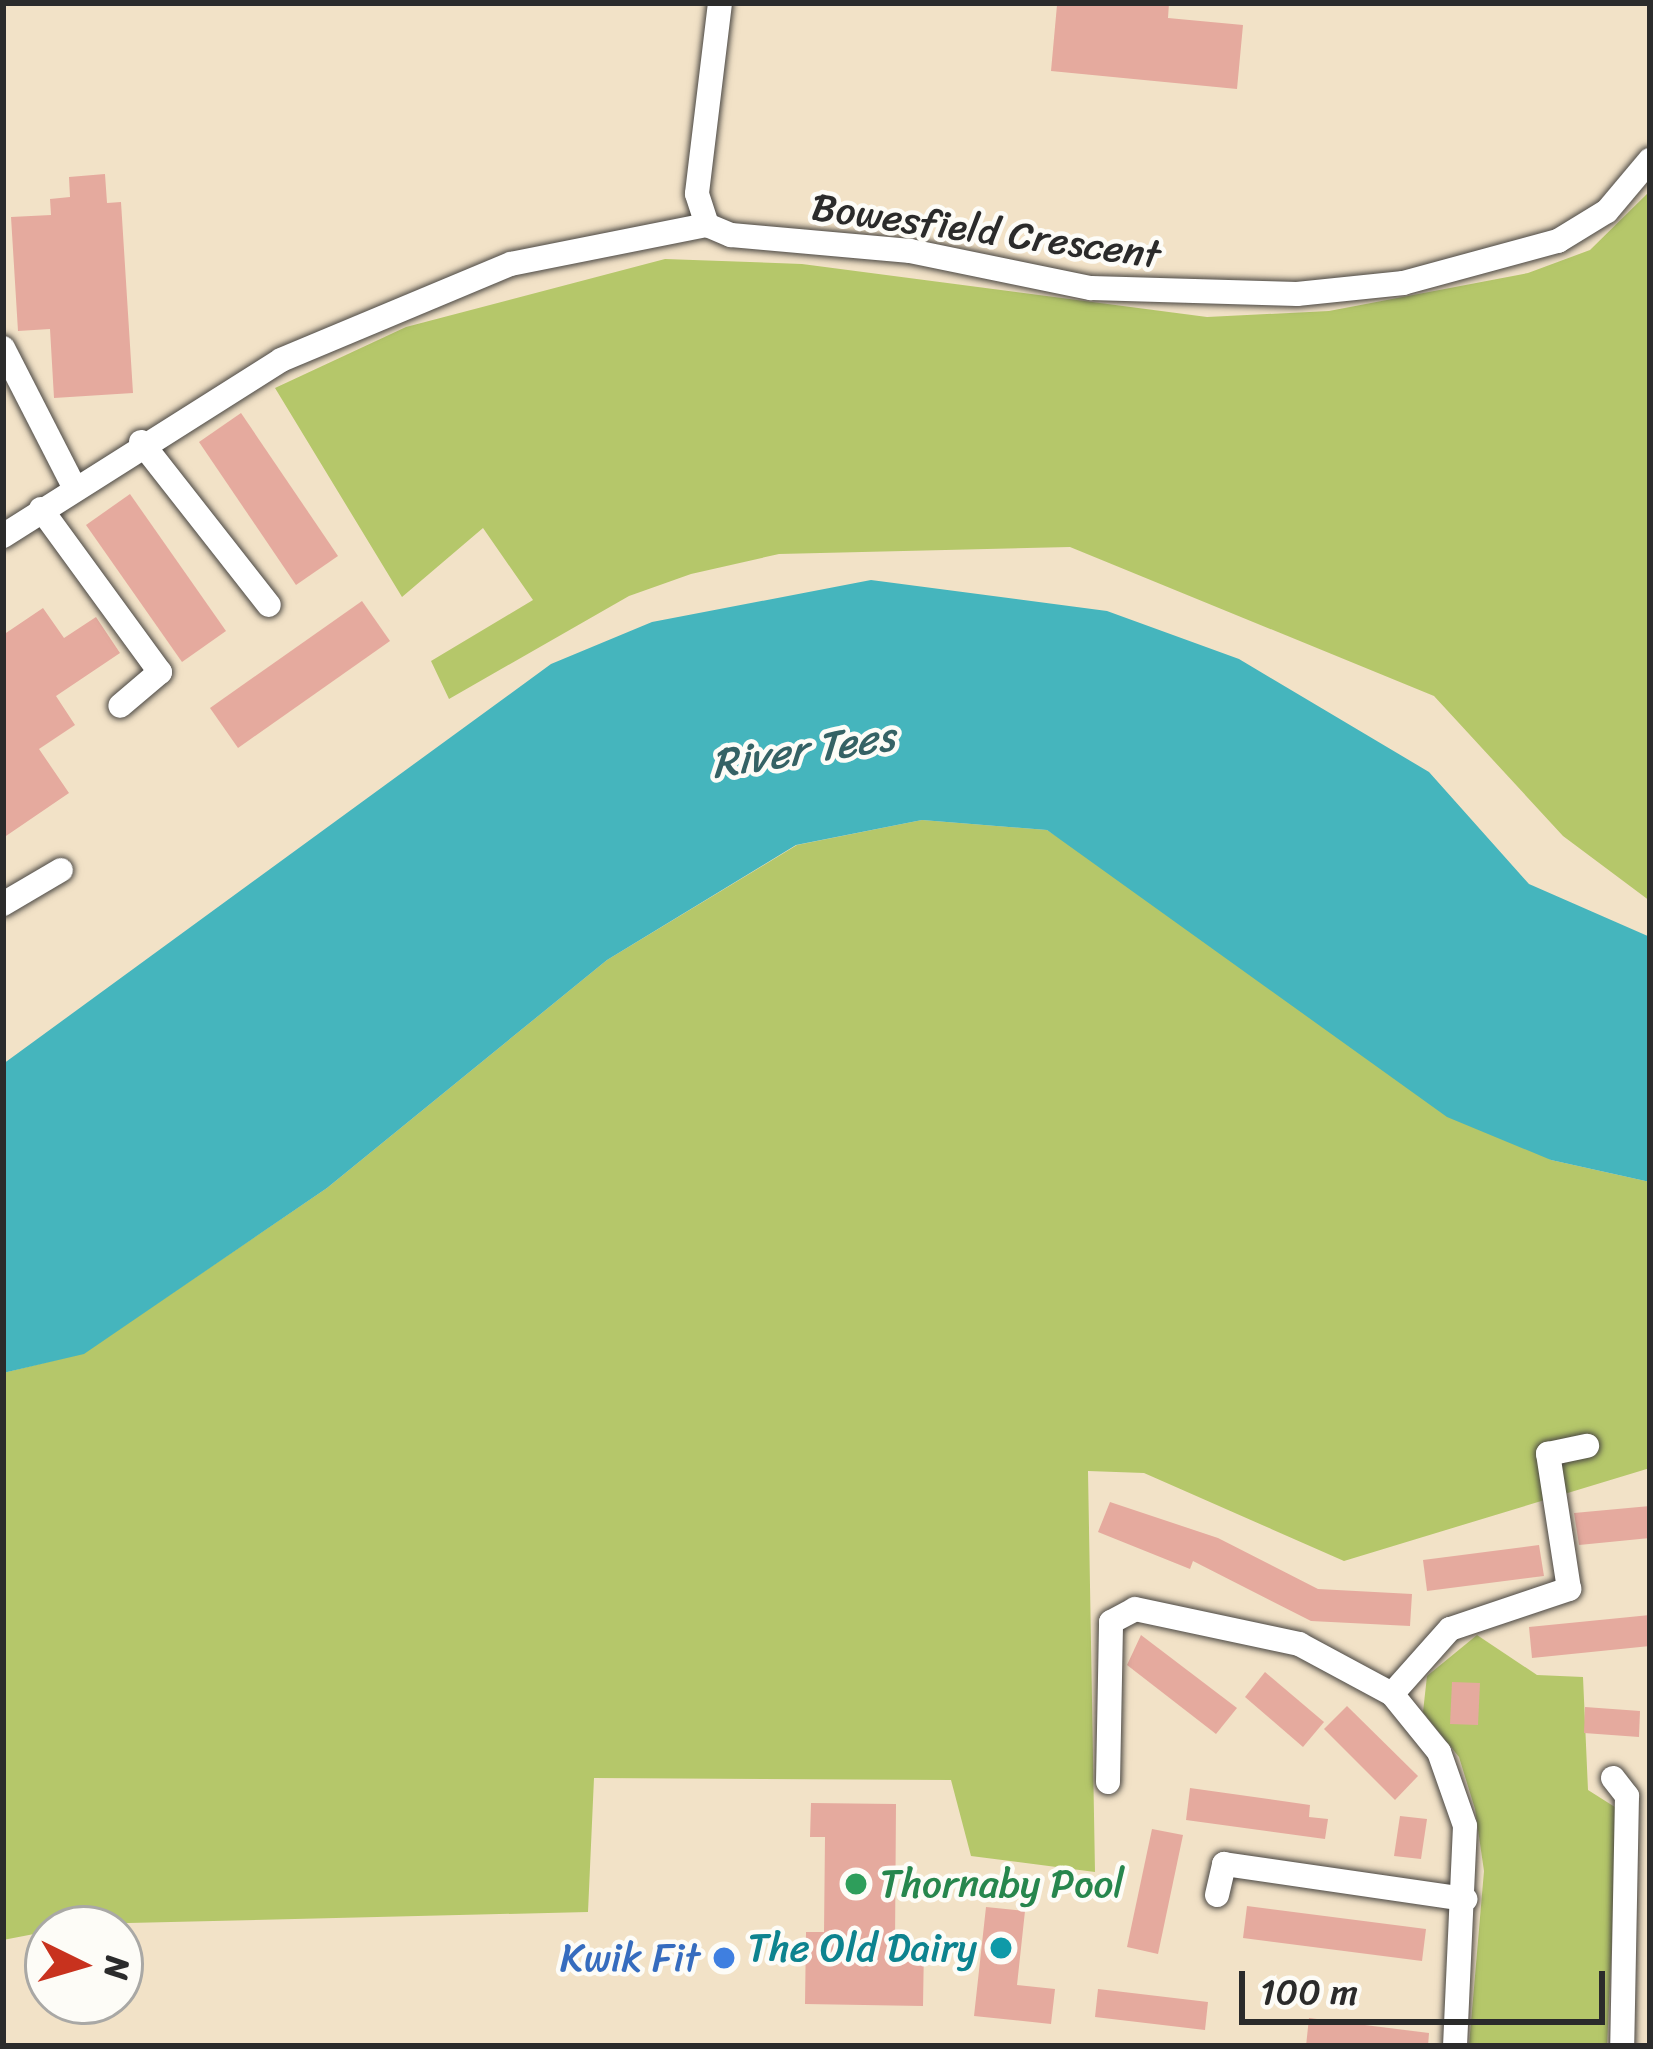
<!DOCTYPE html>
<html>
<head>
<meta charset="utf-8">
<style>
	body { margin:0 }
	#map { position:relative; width:1653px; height:2049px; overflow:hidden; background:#f2e2c7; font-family:Sriracha,sans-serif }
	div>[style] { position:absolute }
	.green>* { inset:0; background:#b5c76a }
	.water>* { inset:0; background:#45b5bd }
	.building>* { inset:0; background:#e5aa9e }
	.roads { filter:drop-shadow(0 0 3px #494642) drop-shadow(0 0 3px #494642) }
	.minor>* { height:24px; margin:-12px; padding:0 12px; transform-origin:12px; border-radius:12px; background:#fff }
	.dots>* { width:33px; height:33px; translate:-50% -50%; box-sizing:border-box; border:6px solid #fdfcf7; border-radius:50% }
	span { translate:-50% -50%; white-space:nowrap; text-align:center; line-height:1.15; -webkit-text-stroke:9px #fdfcf7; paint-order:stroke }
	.street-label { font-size:39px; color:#2b2b2b }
	.leisure-label { font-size:39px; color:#27864d }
	.left { translate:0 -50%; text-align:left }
	.culture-label { font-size:39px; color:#0d838f }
	.right { translate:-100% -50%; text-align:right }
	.shop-label { font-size:39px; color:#366cbe }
	.water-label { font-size:42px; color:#356265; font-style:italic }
	.frame { position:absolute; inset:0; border:6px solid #2b2b2b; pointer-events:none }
	.north { position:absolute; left:24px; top:1905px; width:120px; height:120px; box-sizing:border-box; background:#fdfcf7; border:3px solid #a9a8a5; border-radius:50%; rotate:95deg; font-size:33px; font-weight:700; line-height:48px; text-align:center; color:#2b2b2b }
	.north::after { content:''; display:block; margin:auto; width:42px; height:54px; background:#c8321e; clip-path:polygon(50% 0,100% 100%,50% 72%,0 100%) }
	.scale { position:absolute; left:1239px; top:1971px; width:366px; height:54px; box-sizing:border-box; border:6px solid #2b2b2b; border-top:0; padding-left:15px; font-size:36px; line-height:42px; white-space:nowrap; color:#2b2b2b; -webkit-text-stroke:9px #fdfcf7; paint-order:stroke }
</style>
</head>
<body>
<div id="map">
	<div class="green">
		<div style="clip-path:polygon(1650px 191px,1650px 901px,1563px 836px,1434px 696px,1070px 547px,779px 554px,691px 574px,629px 596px,449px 699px,431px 661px,533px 600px,483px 528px,402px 597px,275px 388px,406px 327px,665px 259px,802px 264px,1207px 317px,1329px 311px,1528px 273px,1590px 250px)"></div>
		<div style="clip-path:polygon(922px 820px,1047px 830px,1551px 1160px,1650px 1182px,1650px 1468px,1344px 1561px,1144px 1473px,1088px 1471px,1095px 1872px,971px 1856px,951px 1780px,594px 1778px,588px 1912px,86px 1924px,3px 1940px,3px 1373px,84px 1353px,327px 1188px,607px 960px,797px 845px)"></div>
		<div style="clip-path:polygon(1477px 1635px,1537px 1675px,1583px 1677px,1588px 1790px,1618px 1809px,1607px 2046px,1469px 2046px,1484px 1871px,1475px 1809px,1459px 1757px,1423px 1712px,1427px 1676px)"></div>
	</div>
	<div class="water">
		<div style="clip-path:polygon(871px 580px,1107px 611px,1239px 659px,1429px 772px,1529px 884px,1650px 937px,1650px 1182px,1551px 1160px,1447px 1117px,1047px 830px,922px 820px,796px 845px,607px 960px,327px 1188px,84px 1354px,3px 1373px,3px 1064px,551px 664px,652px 622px)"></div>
	</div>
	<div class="building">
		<div style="clip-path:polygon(1169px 3px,1168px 18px,1243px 25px,1237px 89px,1051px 71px,1057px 5px)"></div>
		<div style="clip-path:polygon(105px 174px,107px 203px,121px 202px,133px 393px,54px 398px,50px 329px,18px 331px,11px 217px,51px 215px,50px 199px,70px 197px,69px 177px)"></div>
		<div style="clip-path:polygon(241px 413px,338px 556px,296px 585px,199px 442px)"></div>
		<div style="clip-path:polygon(130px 494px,226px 631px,182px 662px,86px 525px)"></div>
		<div style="clip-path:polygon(362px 601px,390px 641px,238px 748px,210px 708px)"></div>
		<div style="clip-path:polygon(43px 608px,64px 638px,96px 617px,120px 653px,56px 696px,75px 725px,39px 749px,69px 793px,3px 838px,3px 635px)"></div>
		<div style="clip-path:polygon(1110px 1502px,1218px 1538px,1318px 1589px,1412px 1594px,1410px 1626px,1311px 1621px,1193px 1561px,1190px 1569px,1098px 1532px)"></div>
		<div style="clip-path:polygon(1650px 1506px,1650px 1538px,1579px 1545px,1574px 1513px)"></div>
		<div style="clip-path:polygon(1539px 1545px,1544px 1576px,1427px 1591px,1423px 1560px)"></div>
		<div style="clip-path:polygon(1650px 1615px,1650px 1646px,1532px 1658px,1529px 1627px)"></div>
		<div style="clip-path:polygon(1141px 1635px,1237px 1708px,1216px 1734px,1127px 1665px)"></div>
		<div style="clip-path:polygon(1265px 1672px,1324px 1722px,1303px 1747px,1245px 1697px)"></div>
		<div style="clip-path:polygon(1452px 1682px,1480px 1683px,1478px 1725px,1450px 1724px)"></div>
		<div style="clip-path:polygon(1347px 1706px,1418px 1776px,1395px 1800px,1324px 1729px)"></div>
		<div style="clip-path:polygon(1585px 1707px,1640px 1711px,1639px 1737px,1584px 1733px)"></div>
		<div style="clip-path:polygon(1190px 1788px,1310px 1805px,1309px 1817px,1328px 1819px,1325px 1839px,1186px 1820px)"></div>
		<div style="clip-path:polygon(811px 1803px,896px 1804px,895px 1944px,924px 1945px,923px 2006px,805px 2004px,806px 1932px,824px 1932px,825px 1837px,810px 1837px)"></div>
		<div style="clip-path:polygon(1400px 1816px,1427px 1819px,1421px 1859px,1394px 1856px)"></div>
		<div style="clip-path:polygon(1152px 1829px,1183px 1835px,1158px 1954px,1127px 1947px)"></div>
		<div style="clip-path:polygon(1247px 1906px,1426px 1929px,1422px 1961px,1243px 1938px)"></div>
		<div style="clip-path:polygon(986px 1907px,1025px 1911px,1017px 1985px,1055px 1989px,1051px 2024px,974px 2016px)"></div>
		<div style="clip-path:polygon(1098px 1989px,1208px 2002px,1205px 2030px,1095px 2017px)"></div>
		<div style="clip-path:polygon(1309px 2018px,1429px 2033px,1428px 2046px,1306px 2046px)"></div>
	</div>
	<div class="roads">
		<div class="minor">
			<div style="left:720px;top:3px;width:192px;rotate:96.9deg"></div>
			<div style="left:697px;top:194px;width:33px;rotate:72deg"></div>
			<div style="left:707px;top:225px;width:26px;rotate:23deg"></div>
			<div style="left:731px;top:235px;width:180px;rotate:5.1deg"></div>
			<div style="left:910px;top:251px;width:185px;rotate:11.6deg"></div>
			<div style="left:1091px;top:288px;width:206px;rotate:1.7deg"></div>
			<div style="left:1297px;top:294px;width:107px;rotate:-5.9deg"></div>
			<div style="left:1403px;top:283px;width:161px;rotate:-15.2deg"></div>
			<div style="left:1558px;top:241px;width:57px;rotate:-31.5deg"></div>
			<div style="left:1607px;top:211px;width:67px;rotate:-49.9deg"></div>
			<div style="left:3px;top:348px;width:156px;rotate:62.9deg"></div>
			<div style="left:141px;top:442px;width:207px;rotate:51.9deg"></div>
			<div style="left:41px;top:509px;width:202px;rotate:53.9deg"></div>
			<div style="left:160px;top:672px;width:52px;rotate:139.6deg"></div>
			<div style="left:3px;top:536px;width:329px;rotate:-32.3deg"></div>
			<div style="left:281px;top:360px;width:249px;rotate:-22.7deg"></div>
			<div style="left:511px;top:264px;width:200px;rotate:-11.3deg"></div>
			<div style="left:3px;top:904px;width:67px;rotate:-30.4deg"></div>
			<div style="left:1392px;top:1694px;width:87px;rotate:-48.3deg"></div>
			<div style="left:1450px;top:1629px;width:126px;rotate:-18.6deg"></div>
			<div style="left:1569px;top:1589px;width:137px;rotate:-98.8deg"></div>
			<div style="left:1548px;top:1454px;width:40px;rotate:-12deg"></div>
			<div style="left:1613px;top:1778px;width:23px;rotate:52deg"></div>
			<div style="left:1627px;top:1796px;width:250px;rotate:91.1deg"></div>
			<div style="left:1108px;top:1782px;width:160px;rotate:-88.9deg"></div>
			<div style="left:1111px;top:1622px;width:27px;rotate:-28deg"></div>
			<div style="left:1135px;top:1609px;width:168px;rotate:12deg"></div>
			<div style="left:1299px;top:1644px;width:106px;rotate:28.3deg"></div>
			<div style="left:1392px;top:1694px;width:75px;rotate:51deg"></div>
			<div style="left:1439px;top:1752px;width:78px;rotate:70.6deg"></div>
			<div style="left:1465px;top:1826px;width:220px;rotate:92.6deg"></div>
			<div style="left:1217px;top:1895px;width:32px;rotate:-77deg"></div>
			<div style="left:1224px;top:1864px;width:244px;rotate:8.3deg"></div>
		</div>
	</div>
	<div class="dots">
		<div style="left:856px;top:1884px;background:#2e9e5b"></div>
		<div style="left:1001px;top:1948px;background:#0f9aa8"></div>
		<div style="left:724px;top:1958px;background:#3f7fe0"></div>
	</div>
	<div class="street-label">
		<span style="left:986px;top:231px;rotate:8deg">Bowesfield Crescent</span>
	</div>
	<div class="leisure-label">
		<span class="left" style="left:880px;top:1884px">Thornaby Pool</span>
	</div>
	<div class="culture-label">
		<span class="right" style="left:977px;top:1948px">The Old Dairy</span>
	</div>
	<div class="shop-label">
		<span class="right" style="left:700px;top:1958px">Kwik Fit</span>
	</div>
	<div class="water-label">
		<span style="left:803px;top:750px;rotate:-9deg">River Tees</span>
	</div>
	<div class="frame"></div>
	<div class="north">N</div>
	<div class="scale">100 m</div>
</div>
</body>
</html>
